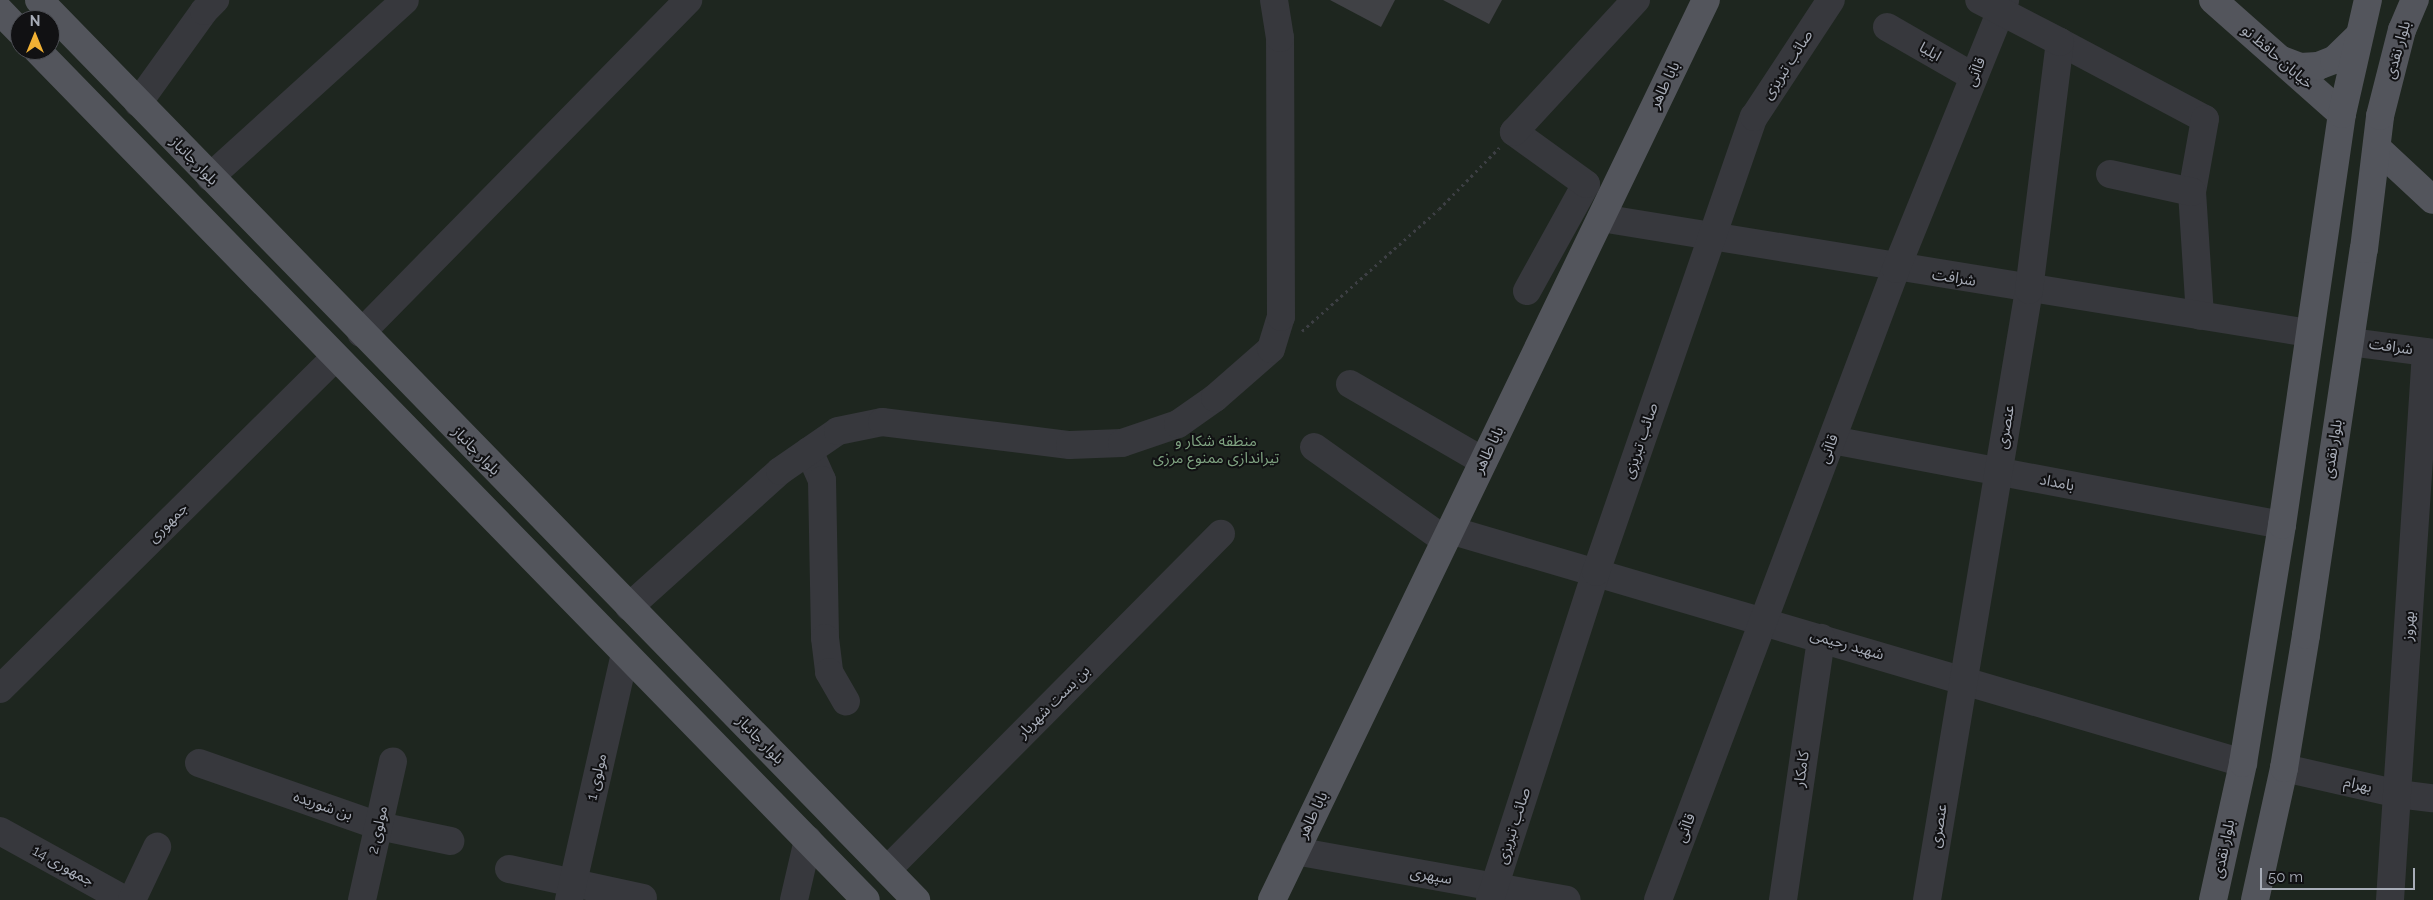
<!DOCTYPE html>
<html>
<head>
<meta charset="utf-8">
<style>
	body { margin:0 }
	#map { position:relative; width:2433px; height:900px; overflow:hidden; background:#161618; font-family:Raleway,"Noto Sans Arabic",sans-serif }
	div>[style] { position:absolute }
	.green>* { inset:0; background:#1e261f }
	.building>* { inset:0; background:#404145 }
	.path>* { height:3px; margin-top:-1.5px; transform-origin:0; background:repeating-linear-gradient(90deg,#3d3f44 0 2.5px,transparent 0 6.5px) }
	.minor>* { height:28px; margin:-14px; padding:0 14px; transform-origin:14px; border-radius:14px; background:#37383d }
	.major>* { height:28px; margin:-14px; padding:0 14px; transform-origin:14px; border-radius:14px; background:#53555c }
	span { translate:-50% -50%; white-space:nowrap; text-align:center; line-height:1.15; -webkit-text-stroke:4px #111113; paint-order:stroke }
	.street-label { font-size:15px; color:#a8adb8 }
	.park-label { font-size:15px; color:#7fa381 }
	.north { position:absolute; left:10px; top:10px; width:50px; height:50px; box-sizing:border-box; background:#111113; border:1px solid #4d4f55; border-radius:50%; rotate:0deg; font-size:14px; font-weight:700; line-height:20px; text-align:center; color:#a8adb8 }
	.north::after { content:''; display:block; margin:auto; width:18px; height:22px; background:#f2b134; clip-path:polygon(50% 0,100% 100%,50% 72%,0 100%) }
	.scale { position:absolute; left:2260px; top:868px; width:155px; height:22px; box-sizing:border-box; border:2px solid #a8adb8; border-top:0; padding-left:6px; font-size:15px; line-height:18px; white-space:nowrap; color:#a8adb8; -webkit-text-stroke:4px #111113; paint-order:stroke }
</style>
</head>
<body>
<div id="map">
	<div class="green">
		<div style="clip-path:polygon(evenodd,0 0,2433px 0,2433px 900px,0 900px,0 0,20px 20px,50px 20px,50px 50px,20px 50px,20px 20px)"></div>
	</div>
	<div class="building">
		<div style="clip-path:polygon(1330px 0,1395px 0,1381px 27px)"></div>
		<div style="clip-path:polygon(1443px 0,1502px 0,1489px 24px)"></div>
	</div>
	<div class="path">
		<div style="left:1302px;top:331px;width:183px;rotate:-41.7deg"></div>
		<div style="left:1439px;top:209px;width:86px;rotate:-45.5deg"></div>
	</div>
	<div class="minor">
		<div style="left:1887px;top:27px;width:100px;rotate:29.9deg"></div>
		<div style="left:2060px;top:42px;width:164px;rotate:28deg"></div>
		<div style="left:2205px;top:119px;width:74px;rotate:100.1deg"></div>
		<div style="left:2192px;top:192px;width:124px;rotate:86.3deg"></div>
		<div style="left:138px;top:103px;width:113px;rotate:-54.3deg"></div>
		<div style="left:204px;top:11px;width:16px;rotate:-45deg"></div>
		<div style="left:2110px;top:174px;width:84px;rotate:12.4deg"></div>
		<div style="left:210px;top:177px;width:263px;rotate:-42.2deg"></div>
		<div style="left:1601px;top:218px;width:717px;rotate:9.23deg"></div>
		<div style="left:1527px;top:291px;width:122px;rotate:-61.1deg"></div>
		<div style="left:1586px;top:184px;width:89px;rotate:-144.2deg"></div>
		<div style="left:1514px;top:132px;width:180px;rotate:-47.3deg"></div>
		<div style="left:361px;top:333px;width:467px;rotate:-45.5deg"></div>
		<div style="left:2350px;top:342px;width:84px;rotate:7.5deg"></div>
		<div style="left:1350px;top:384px;width:154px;rotate:30.1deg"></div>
		<div style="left:1832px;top:440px;width:458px;rotate:10.7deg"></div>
		<div style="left:1314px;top:447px;width:161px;rotate:35.4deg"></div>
		<div style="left:809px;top:451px;width:32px;rotate:66deg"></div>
		<div style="left:822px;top:480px;width:158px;rotate:88.9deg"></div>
		<div style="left:825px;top:638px;width:34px;rotate:83deg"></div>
		<div style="left:829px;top:672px;width:34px;rotate:60deg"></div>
		<div style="left:1450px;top:530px;width:827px;rotate:16.37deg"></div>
		<div style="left:629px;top:607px;width:203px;rotate:-42deg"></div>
		<div style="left:780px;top:471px;width:70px;rotate:-34.6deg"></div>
		<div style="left:838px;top:431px;width:45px;rotate:-11.6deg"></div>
		<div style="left:882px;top:422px;width:189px;rotate:7deg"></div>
		<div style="left:1070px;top:445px;width:52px;rotate:-2.2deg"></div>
		<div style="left:1122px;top:443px;width:59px;rotate:-18.7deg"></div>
		<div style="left:1178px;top:424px;width:45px;rotate:-35.1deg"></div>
		<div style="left:1215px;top:398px;width:74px;rotate:-41.2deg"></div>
		<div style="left:1271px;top:349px;width:34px;rotate:-73deg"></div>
		<div style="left:1281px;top:317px;width:279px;rotate:-90.2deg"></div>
		<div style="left:1280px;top:38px;width:38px;rotate:-99deg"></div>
		<div style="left:0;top:689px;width:471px;rotate:-44.7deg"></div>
		<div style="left:199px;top:763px;width:191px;rotate:19.3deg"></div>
		<div style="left:379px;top:826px;width:73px;rotate:11.9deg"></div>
		<div style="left:2284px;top:768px;width:117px;rotate:12.8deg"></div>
		<div style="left:2398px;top:794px;width:35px;rotate:7deg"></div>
		<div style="left:0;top:831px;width:143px;rotate:28.9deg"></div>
		<div style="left:1295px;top:851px;width:276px;rotate:10.2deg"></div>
		<div style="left:509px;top:869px;width:137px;rotate:12.2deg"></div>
		<div style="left:887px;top:870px;width:474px;rotate:-45.2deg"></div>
		<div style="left:132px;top:900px;width:59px;rotate:-64.7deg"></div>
		<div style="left:362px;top:900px;width:142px;rotate:-77.4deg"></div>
		<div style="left:569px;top:900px;width:253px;rotate:-77.2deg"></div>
		<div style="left:794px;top:900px;width:62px;rotate:-76.9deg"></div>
		<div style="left:1490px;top:900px;width:345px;rotate:-72.1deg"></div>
		<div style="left:1596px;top:572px;width:482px;rotate:-70.9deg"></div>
		<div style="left:1754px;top:117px;width:140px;rotate:-56.7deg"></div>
		<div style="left:1658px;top:900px;width:674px;rotate:-69.33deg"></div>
		<div style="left:1896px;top:269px;width:290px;rotate:-67.9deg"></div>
		<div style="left:1783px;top:900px;width:265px;rotate:-81.7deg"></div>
		<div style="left:1927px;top:900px;width:618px;rotate:-80.51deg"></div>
		<div style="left:2029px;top:290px;width:250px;rotate:-82.9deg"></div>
		<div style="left:2060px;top:42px;width:91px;rotate:-152.6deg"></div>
		<div style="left:2390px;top:900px;width:549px;rotate:-86.24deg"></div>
	</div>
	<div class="major">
		<div style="left:39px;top:0;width:1257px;rotate:45.74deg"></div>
		<div style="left:2213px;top:0;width:172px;rotate:41.5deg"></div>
		<div style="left:0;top:11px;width:29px;rotate:46deg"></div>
		<div style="left:37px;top:50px;width:1187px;rotate:45.72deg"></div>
		<div style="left:2282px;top:60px;width:19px;rotate:21deg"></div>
		<div style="left:2300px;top:67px;width:18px;rotate:-3deg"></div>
		<div style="left:2318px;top:66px;width:17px;rotate:-21deg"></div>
		<div style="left:2334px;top:60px;width:35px;rotate:-44deg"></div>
		<div style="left:2377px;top:148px;width:76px;rotate:42.9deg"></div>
		<div style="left:1272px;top:900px;width:999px;rotate:-64.26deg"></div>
		<div style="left:2213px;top:900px;width:140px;rotate:-77.6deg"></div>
		<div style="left:2243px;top:763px;width:241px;rotate:-80.7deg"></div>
		<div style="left:2282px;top:525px;width:415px;rotate:-81.7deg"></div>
		<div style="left:2342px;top:114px;width:117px;rotate:-77.2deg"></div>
		<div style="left:2255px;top:900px;width:135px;rotate:-77.6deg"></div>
		<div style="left:2284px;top:768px;width:135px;rotate:-80.6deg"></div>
		<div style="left:2306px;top:635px;width:390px;rotate:-81.5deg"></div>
		<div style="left:2364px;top:249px;width:134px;rotate:-83.1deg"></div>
		<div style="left:2380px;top:116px;width:89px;rotate:-75.7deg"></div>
		<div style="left:2402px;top:30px;width:33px;rotate:-67deg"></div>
	</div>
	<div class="street-label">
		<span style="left:2398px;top:50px;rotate:-74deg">بلوار نقدی</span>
		<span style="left:1930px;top:52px;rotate:30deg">ایلیا</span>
		<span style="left:2277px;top:57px;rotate:41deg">خیابان حافظ نو</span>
		<span style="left:1788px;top:65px;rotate:-57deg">صائب تبریزی</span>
		<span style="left:1976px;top:72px;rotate:-68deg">قاآنی</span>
		<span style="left:1665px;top:85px;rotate:-64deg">بابا طاهر</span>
		<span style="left:194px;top:161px;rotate:46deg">بلوار جانباز</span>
		<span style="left:1954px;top:278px;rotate:9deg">شرافت</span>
		<span style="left:2391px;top:347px;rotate:8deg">شرافت</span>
		<span style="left:2006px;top:427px;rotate:-80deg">عنصری</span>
		<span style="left:1641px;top:441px;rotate:-71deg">صائب تبریزی</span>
		<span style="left:1829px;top:449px;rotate:-70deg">قاآنی</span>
		<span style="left:2333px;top:449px;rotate:-81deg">بلوار نقدی</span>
		<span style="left:1489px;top:450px;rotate:-64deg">بابا طاهر</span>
		<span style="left:476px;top:451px;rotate:46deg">بلوار جانباز</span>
		<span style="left:2057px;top:483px;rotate:11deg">بامداد</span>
		<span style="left:168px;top:523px;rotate:-45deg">جمهوری</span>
		<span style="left:2409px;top:626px;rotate:-86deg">بهروز</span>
		<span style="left:1847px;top:645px;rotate:16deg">شهید رحیمی</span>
		<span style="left:1054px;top:702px;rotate:-45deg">بن بست شهریار</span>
		<span style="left:760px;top:740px;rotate:46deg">بلوار جانباز</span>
		<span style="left:1802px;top:769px;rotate:-82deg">کامکار</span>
		<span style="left:597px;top:777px;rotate:-77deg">مولوی 1</span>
		<span style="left:2358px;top:785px;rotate:13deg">بهرام</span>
		<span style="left:323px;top:806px;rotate:19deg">بن شوریده</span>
		<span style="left:1313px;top:815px;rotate:-64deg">بابا طاهر</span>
		<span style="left:1514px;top:826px;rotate:-72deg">صائب تبریزی</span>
		<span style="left:1939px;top:826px;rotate:-81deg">عنصری</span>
		<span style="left:1686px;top:828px;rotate:-69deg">قاآنی</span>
		<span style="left:378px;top:830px;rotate:-78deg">مولوی 2</span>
		<span style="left:2224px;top:849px;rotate:-78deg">بلوار نقدی</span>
		<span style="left:63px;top:866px;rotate:29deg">جمهوری 14</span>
		<span style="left:1431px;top:876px;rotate:10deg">سپهری</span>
	</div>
	<div class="park-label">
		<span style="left:1216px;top:450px">منطقه شکار و<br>تیراندازی ممنوع مرزی</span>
	</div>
	<div class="north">N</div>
	<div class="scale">50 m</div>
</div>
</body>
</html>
